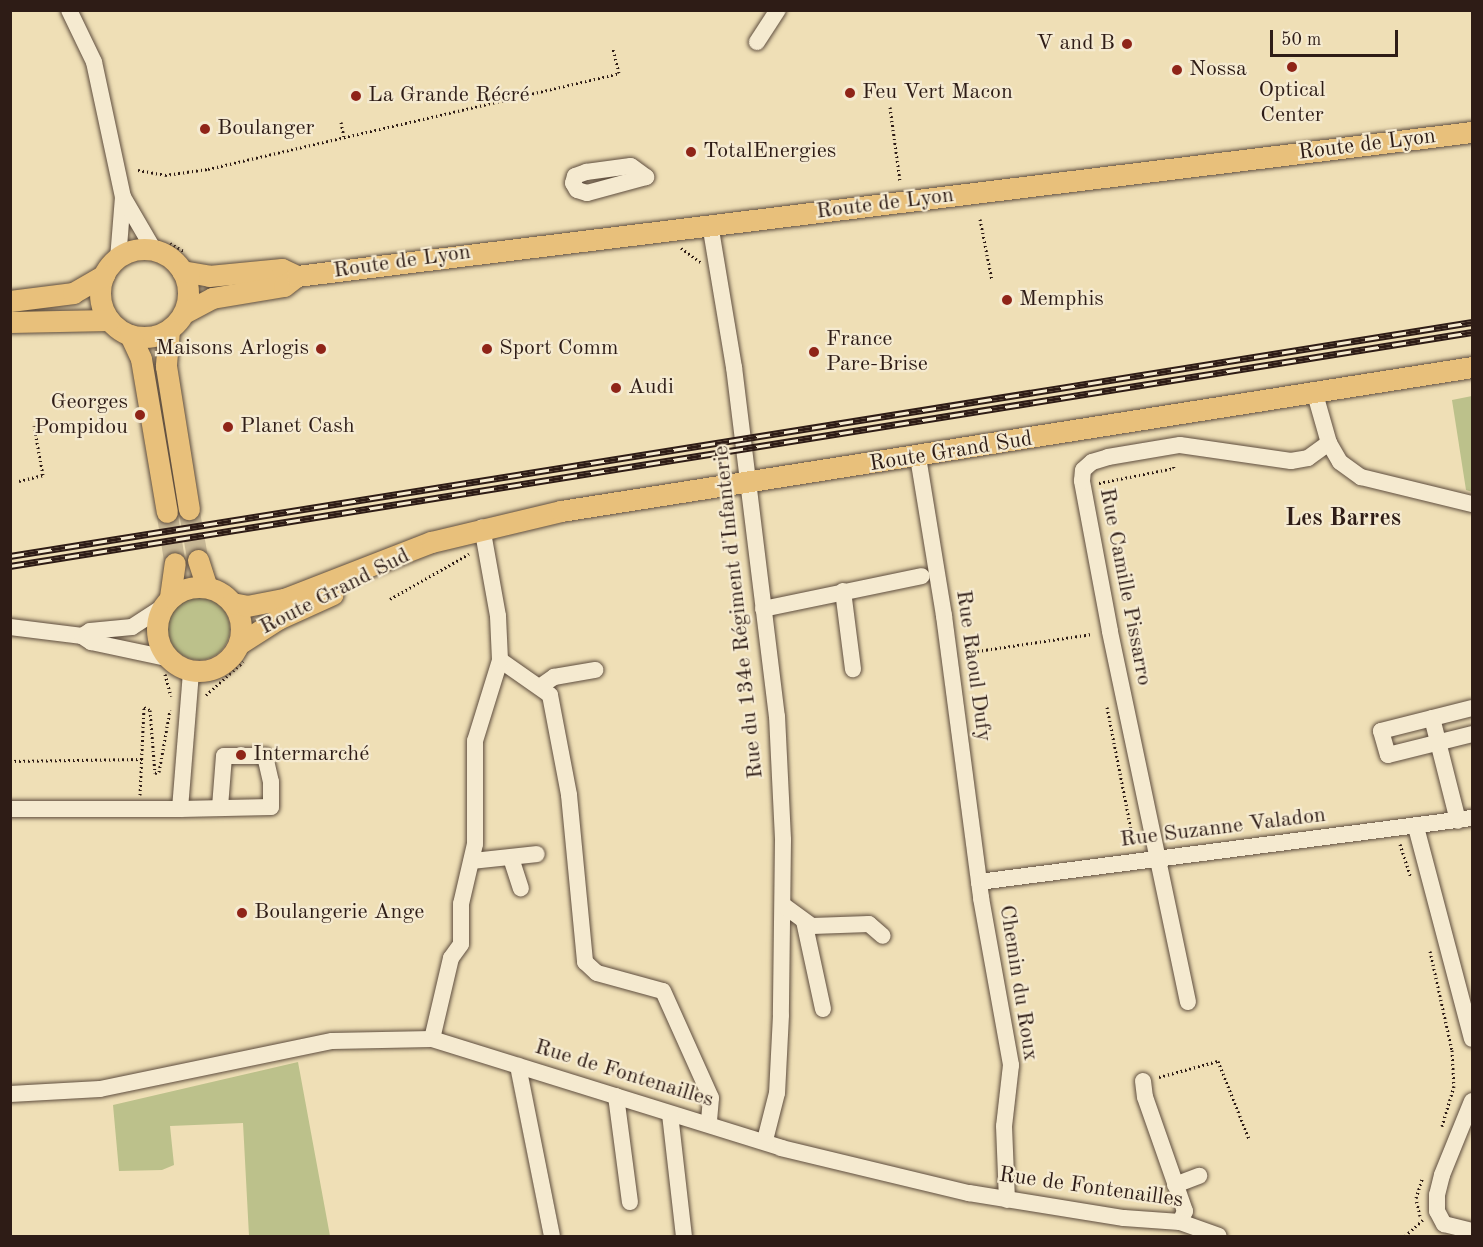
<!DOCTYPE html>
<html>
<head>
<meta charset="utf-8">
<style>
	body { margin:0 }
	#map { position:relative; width:1483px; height:1247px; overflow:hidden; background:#efdfb6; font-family:"Old Standard TT",serif }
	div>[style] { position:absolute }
	.green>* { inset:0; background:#bcc18b }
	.round { border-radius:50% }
	.major-tunnel>* { height:21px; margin-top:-10.5px; transform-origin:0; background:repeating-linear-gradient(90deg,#c8b896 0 21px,transparent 0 31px) }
	.path>* { height:3px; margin-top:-1.5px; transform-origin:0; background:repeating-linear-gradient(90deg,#2e1c16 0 1.5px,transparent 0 4.5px) }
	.roads { filter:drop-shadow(0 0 2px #5e4d3e) drop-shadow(0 0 2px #5e4d3e) }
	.minor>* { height:16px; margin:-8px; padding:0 8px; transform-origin:8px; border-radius:8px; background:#f5ead0 }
	.major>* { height:21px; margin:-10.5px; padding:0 10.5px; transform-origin:10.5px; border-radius:10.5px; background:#e8c07b }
	.major>.ring { margin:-10.5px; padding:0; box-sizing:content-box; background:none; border:21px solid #e8c07b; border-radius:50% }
	.rail>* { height:7px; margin-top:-3.5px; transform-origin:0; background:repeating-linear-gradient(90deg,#f5ead0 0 14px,#2e1c16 0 28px); box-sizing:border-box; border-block:2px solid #2e1c16 }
	.dots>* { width:16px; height:16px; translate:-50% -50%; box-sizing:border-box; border:3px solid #f5ead0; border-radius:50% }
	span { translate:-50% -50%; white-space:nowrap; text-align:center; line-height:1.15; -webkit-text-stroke:4.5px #f5ead0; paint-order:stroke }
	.poi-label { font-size:22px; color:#2e1c16 }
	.right { translate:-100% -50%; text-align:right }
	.left { translate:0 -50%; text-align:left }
	.street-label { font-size:22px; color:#2e1c16 }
	.neighbourhood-label { font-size:24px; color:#2e1c16; font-weight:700 }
	.frame { position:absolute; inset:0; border:12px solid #2e1c16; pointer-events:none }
	.scale { position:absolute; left:1270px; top:30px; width:128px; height:27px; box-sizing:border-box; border:3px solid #2e1c16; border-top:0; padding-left:8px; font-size:18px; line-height:21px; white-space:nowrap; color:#2e1c16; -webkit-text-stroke:4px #f5ead0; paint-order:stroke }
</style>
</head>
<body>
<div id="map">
	<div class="green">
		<div style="clip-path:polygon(1472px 396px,1472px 492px,1466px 490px,1452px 400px)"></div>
		<div class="round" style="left:168px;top:598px;width:62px;height:62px"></div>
		<div style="clip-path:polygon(298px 1062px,330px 1236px,249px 1236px,243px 1123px,170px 1126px,174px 1165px,162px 1170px,119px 1171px,113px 1105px)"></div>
	</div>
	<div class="major-tunnel">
		<div style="left:189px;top:509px;width:52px;rotate:80deg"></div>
		<div style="left:167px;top:512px;width:52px;rotate:81.1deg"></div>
	</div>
	<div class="path">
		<div style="left:890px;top:107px;width:75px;rotate:82.3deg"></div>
		<div style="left:341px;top:122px;width:15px;rotate:79deg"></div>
		<div style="left:138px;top:170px;width:27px;rotate:10deg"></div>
		<div style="left:165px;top:175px;width:43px;rotate:-7.9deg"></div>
		<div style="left:208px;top:169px;width:422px;rotate:-13.1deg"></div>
		<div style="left:619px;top:73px;width:25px;rotate:-104deg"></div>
		<div style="left:980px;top:219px;width:62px;rotate:78.9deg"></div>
		<div style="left:170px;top:243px;width:17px;rotate:31deg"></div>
		<div style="left:681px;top:248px;width:24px;rotate:36deg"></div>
		<div style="left:19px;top:481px;width:25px;rotate:-14deg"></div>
		<div style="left:43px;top:475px;width:50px;rotate:-100.4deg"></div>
		<div style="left:1099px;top:483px;width:76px;rotate:-11.3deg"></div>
		<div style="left:1174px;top:468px;width:4px;rotate:-104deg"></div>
		<div style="left:390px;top:599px;width:91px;rotate:-29.7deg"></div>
		<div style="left:964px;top:653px;width:130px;rotate:-8.4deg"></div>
		<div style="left:165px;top:674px;width:23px;rotate:75deg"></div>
		<div style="left:206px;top:695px;width:50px;rotate:-41.7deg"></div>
		<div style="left:1107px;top:707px;width:141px;rotate:78.9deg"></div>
		<div style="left:10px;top:761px;width:132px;rotate:-0.9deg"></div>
		<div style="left:140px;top:795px;width:88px;rotate:-87.4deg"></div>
		<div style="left:144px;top:707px;width:7px;rotate:27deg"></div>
		<div style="left:150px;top:710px;width:63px;rotate:85.5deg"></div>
		<div style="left:155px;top:773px;width:4px;rotate:-14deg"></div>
		<div style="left:159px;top:772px;width:63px;rotate:-79.9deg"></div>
		<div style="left:1400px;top:844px;width:33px;rotate:72deg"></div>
		<div style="left:1430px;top:951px;width:101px;rotate:77.5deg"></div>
		<div style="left:1452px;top:1050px;width:36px;rotate:87deg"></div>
		<div style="left:1454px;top:1086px;width:42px;rotate:106.7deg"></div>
		<div style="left:1159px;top:1077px;width:61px;rotate:-15.2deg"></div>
		<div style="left:1218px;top:1061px;width:84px;rotate:68.3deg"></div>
		<div style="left:1420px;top:1216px;width:18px;rotate:-103deg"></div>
		<div style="left:1416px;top:1198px;width:22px;rotate:-72deg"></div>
		<div style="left:1405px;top:1236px;width:24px;rotate:-42deg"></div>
	</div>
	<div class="roads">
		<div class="minor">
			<div style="left:69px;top:10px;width:58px;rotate:64.3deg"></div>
			<div style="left:94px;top:62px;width:138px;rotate:77.9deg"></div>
			<div style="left:123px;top:197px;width:62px;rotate:94.6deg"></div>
			<div style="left:757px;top:42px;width:38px;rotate:-57deg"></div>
			<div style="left:631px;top:166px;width:19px;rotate:36deg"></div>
			<div style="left:646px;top:177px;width:61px;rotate:164.8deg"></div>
			<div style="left:587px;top:193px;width:10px;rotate:-163deg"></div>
			<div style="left:577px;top:190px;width:8px;rotate:-120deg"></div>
			<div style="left:573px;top:183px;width:7px;rotate:-74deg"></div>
			<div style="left:575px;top:176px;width:12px;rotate:-20deg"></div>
			<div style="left:586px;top:172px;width:45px;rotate:-7.6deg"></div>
			<div style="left:123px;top:197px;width:61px;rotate:59.7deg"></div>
			<div style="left:710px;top:224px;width:145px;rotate:80.5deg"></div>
			<div style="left:734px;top:367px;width:352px;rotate:83deg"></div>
			<div style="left:777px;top:716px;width:124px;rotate:87.2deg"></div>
			<div style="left:783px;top:840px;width:175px;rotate:90.7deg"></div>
			<div style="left:781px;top:1015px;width:78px;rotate:92.9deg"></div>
			<div style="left:777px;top:1093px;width:49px;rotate:104.3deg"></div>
			<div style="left:1315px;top:394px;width:51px;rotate:74.1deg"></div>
			<div style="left:1329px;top:443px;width:22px;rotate:60deg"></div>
			<div style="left:1340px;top:462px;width:26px;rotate:36deg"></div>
			<div style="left:1361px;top:477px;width:114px;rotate:13.7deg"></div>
			<div style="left:918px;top:457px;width:161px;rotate:80.7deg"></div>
			<div style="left:944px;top:616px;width:284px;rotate:82.5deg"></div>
			<div style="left:981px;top:898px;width:170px;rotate:79.8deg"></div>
			<div style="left:1011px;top:1065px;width:61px;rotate:96.5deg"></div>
			<div style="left:1004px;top:1126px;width:74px;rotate:87.7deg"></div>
			<div style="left:843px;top:591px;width:79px;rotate:82.7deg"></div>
			<div style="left:763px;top:609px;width:162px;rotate:-11.7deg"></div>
			<div style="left:10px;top:627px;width:73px;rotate:7.1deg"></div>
			<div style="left:82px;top:636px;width:11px;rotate:34deg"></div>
			<div style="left:91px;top:642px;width:78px;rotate:11.9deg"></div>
			<div style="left:82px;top:636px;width:9px;rotate:-32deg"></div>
			<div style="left:90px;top:631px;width:42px;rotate:-5.4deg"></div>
			<div style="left:132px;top:627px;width:33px;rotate:-33deg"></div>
			<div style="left:500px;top:660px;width:61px;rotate:35deg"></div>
			<div style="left:550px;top:695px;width:102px;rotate:79.2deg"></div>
			<div style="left:569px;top:795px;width:168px;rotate:84.5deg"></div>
			<div style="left:585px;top:962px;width:16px;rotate:43deg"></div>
			<div style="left:597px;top:973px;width:68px;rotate:15.3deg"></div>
			<div style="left:663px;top:991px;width:117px;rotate:65.8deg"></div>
			<div style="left:711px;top:1098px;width:24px;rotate:95deg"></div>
			<div style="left:541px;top:686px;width:16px;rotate:-35deg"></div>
			<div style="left:554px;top:677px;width:42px;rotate:-9.7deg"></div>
			<div style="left:1472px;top:708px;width:94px;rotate:165.8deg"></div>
			<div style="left:1381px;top:731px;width:25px;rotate:74deg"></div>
			<div style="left:1388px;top:755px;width:87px;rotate:-14deg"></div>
			<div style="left:1432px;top:718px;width:106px;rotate:75.8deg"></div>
			<div style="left:10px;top:809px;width:170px"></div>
			<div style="left:180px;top:809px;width:137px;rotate:-85.4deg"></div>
			<div style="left:180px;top:809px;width:91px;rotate:-1.3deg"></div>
			<div style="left:271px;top:807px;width:25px;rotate:-90deg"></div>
			<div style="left:271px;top:782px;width:27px;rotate:-103deg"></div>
			<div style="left:265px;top:756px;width:41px;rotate:180deg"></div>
			<div style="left:224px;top:756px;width:51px;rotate:94.5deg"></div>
			<div style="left:1416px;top:827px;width:219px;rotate:75.2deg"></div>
			<div style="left:511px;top:858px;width:32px;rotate:72deg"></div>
			<div style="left:472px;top:861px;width:65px;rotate:-6.1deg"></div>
			<div style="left:979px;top:882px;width:497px;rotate:-7.4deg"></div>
			<div style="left:783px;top:905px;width:36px;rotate:36deg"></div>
			<div style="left:812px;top:926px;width:57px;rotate:-2deg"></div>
			<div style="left:869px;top:924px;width:18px;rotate:41deg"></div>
			<div style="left:804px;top:921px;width:90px;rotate:77.8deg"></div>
			<div style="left:1188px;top:1002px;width:379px;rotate:-101.9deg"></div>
			<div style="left:1110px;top:631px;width:153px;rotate:-100.6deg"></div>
			<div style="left:1082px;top:481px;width:11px;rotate:-85deg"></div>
			<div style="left:1083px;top:470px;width:12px;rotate:-42deg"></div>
			<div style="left:1092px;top:462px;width:17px;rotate:-17deg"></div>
			<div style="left:1108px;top:457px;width:73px;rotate:-9.5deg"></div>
			<div style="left:1180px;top:445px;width:112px;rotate:8.2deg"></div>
			<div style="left:1291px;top:461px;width:17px;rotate:-10deg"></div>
			<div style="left:1308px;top:458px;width:26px;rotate:-36deg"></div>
			<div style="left:432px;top:1039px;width:83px;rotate:-76.8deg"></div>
			<div style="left:451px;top:958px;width:17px;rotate:-54deg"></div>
			<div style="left:461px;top:944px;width:40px;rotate:-90deg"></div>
			<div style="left:461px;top:904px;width:62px;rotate:-76.9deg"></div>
			<div style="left:475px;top:844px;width:103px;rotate:-90deg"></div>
			<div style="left:475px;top:741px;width:85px;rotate:-72.8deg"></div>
			<div style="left:500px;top:660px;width:44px;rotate:-92.6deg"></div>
			<div style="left:498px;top:616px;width:90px;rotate:-100.2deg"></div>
			<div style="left:518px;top:1066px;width:173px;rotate:78.7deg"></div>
			<div style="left:1143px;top:1081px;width:16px;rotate:83deg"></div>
			<div style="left:1145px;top:1097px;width:121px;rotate:70.7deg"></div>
			<div style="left:1185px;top:1211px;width:12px;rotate:114deg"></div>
			<div style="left:10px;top:1094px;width:90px;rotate:-3.2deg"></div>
			<div style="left:100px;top:1089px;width:237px;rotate:-11.7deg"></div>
			<div style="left:332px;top:1041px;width:100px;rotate:-1.1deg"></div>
			<div style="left:432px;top:1039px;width:366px;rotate:17.3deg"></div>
			<div style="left:781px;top:1148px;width:193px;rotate:13.5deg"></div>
			<div style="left:969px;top:1193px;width:157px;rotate:9.2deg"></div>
			<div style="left:1124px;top:1218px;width:56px;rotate:4.1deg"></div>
			<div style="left:1180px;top:1222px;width:41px;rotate:19.7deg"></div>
			<div style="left:616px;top:1096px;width:107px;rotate:82.5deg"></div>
			<div style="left:1472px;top:1101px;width:80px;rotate:112.1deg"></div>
			<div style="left:1442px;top:1175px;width:21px;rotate:104deg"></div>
			<div style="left:1437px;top:1195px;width:16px;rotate:90deg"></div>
			<div style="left:1437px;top:1211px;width:15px;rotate:62deg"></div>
			<div style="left:1444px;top:1224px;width:29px;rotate:14deg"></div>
			<div style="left:670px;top:1114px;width:123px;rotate:83.5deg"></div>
			<div style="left:1175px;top:1185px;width:26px;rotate:-21deg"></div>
		</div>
		<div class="major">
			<div class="ring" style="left:100px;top:249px;width:67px;height:67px"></div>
			<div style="left:182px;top:271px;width:27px;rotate:10deg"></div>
			<div style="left:209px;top:276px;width:73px;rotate:-5.5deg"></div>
			<div style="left:282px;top:269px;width:17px;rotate:25deg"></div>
			<div style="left:10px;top:301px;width:64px;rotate:-7.2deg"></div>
			<div style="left:73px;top:293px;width:36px;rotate:-30deg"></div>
			<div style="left:184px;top:313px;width:32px;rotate:-28deg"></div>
			<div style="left:212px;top:298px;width:73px;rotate:-9.5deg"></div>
			<div style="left:284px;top:286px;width:16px;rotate:-38deg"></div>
			<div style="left:297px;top:276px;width:1184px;rotate:-6.99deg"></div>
			<div style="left:10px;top:322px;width:99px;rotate:-1.2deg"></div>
			<div style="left:169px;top:330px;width:36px;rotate:95deg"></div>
			<div style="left:166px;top:366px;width:145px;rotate:80.9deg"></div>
			<div style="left:130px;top:335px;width:26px;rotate:65deg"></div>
			<div style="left:141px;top:359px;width:155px;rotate:80.4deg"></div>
			<div style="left:198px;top:560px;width:28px;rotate:72deg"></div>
			<div class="ring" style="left:157px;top:587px;width:63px;height:63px"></div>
			<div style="left:170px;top:597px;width:34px;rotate:-82deg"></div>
			<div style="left:232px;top:603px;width:15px;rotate:11deg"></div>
			<div style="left:247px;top:606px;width:38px;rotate:-11deg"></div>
			<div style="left:284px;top:599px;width:158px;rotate:-21.2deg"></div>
			<div style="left:431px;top:542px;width:134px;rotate:-13.4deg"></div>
			<div style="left:561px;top:511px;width:922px;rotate:-8.98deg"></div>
			<div style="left:239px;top:644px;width:46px;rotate:-32.7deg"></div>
			<div style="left:278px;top:619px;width:60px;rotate:-24.4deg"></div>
		</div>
	</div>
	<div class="rail">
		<div style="left:10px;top:556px;width:1481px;rotate:-9.09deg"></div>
		<div style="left:10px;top:566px;width:1481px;rotate:-9.09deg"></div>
	</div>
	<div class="dots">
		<div style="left:1127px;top:44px;background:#8f2418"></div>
		<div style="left:1292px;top:67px;background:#8f2418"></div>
		<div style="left:1177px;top:70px;background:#8f2418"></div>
		<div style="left:850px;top:93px;background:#8f2418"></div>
		<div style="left:356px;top:96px;background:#8f2418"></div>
		<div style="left:205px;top:129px;background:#8f2418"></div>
		<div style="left:691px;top:152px;background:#8f2418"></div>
		<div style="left:1007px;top:300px;background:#8f2418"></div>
		<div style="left:321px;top:349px;background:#8f2418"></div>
		<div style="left:487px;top:349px;background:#8f2418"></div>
		<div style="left:814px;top:352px;background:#8f2418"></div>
		<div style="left:616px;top:388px;background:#8f2418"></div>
		<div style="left:140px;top:415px;background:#8f2418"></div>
		<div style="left:228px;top:427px;background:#8f2418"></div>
		<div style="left:241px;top:755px;background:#8f2418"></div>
		<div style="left:242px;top:913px;background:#8f2418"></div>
	</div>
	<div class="poi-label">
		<span class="right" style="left:1115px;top:44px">V and B</span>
		<span class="left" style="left:1189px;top:70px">Nossa</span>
		<span style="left:1292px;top:103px">Optical<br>Center</span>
		<span class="left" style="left:862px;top:93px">Feu Vert Macon</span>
		<span class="left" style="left:368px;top:96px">La Grande Récré</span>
		<span class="left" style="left:217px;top:129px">Boulanger</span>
		<span class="left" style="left:703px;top:152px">TotalEnergies</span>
		<span class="left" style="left:1019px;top:300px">Memphis</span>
		<span class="left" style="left:826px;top:352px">France<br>Pare-Brise</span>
		<span class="right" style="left:309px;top:349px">Maisons Arlogis</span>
		<span class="left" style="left:499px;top:349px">Sport Comm</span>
		<span class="left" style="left:628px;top:388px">Audi</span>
		<span class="right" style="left:128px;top:415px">Georges<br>Pompidou</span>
		<span class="left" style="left:240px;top:427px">Planet Cash</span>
		<span class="left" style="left:253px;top:755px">Intermarché</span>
		<span class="left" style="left:254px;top:913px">Boulangerie Ange</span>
	</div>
	<div class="street-label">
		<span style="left:1367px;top:145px;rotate:-7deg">Route de Lyon</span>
		<span style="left:885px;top:204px;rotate:-7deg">Route de Lyon</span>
		<span style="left:402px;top:262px;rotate:-8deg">Route de Lyon</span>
		<span style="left:951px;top:452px;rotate:-9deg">Route Grand Sud</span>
		<span style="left:1125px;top:587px;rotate:79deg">Rue Camille Pissarro</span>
		<span style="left:335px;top:592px;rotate:-27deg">Route Grand Sud</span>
		<span style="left:739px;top:612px;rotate:-96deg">Rue du 134e Régiment d'Infanterie</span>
		<span style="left:973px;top:666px;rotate:82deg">Rue Raoul Dufy</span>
		<span style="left:1223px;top:828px;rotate:-7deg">Rue Suzanne Valadon</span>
		<span style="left:1018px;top:983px;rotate:81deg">Chemin du Roux</span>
		<span style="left:624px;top:1074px;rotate:17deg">Rue de Fontenailles</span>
		<span style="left:1091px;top:1188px;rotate:8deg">Rue de Fontenailles</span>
	</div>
	<div class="neighbourhood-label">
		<span style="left:1343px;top:520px">Les Barres</span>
	</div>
	<div class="frame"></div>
	<div class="scale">50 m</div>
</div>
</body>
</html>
